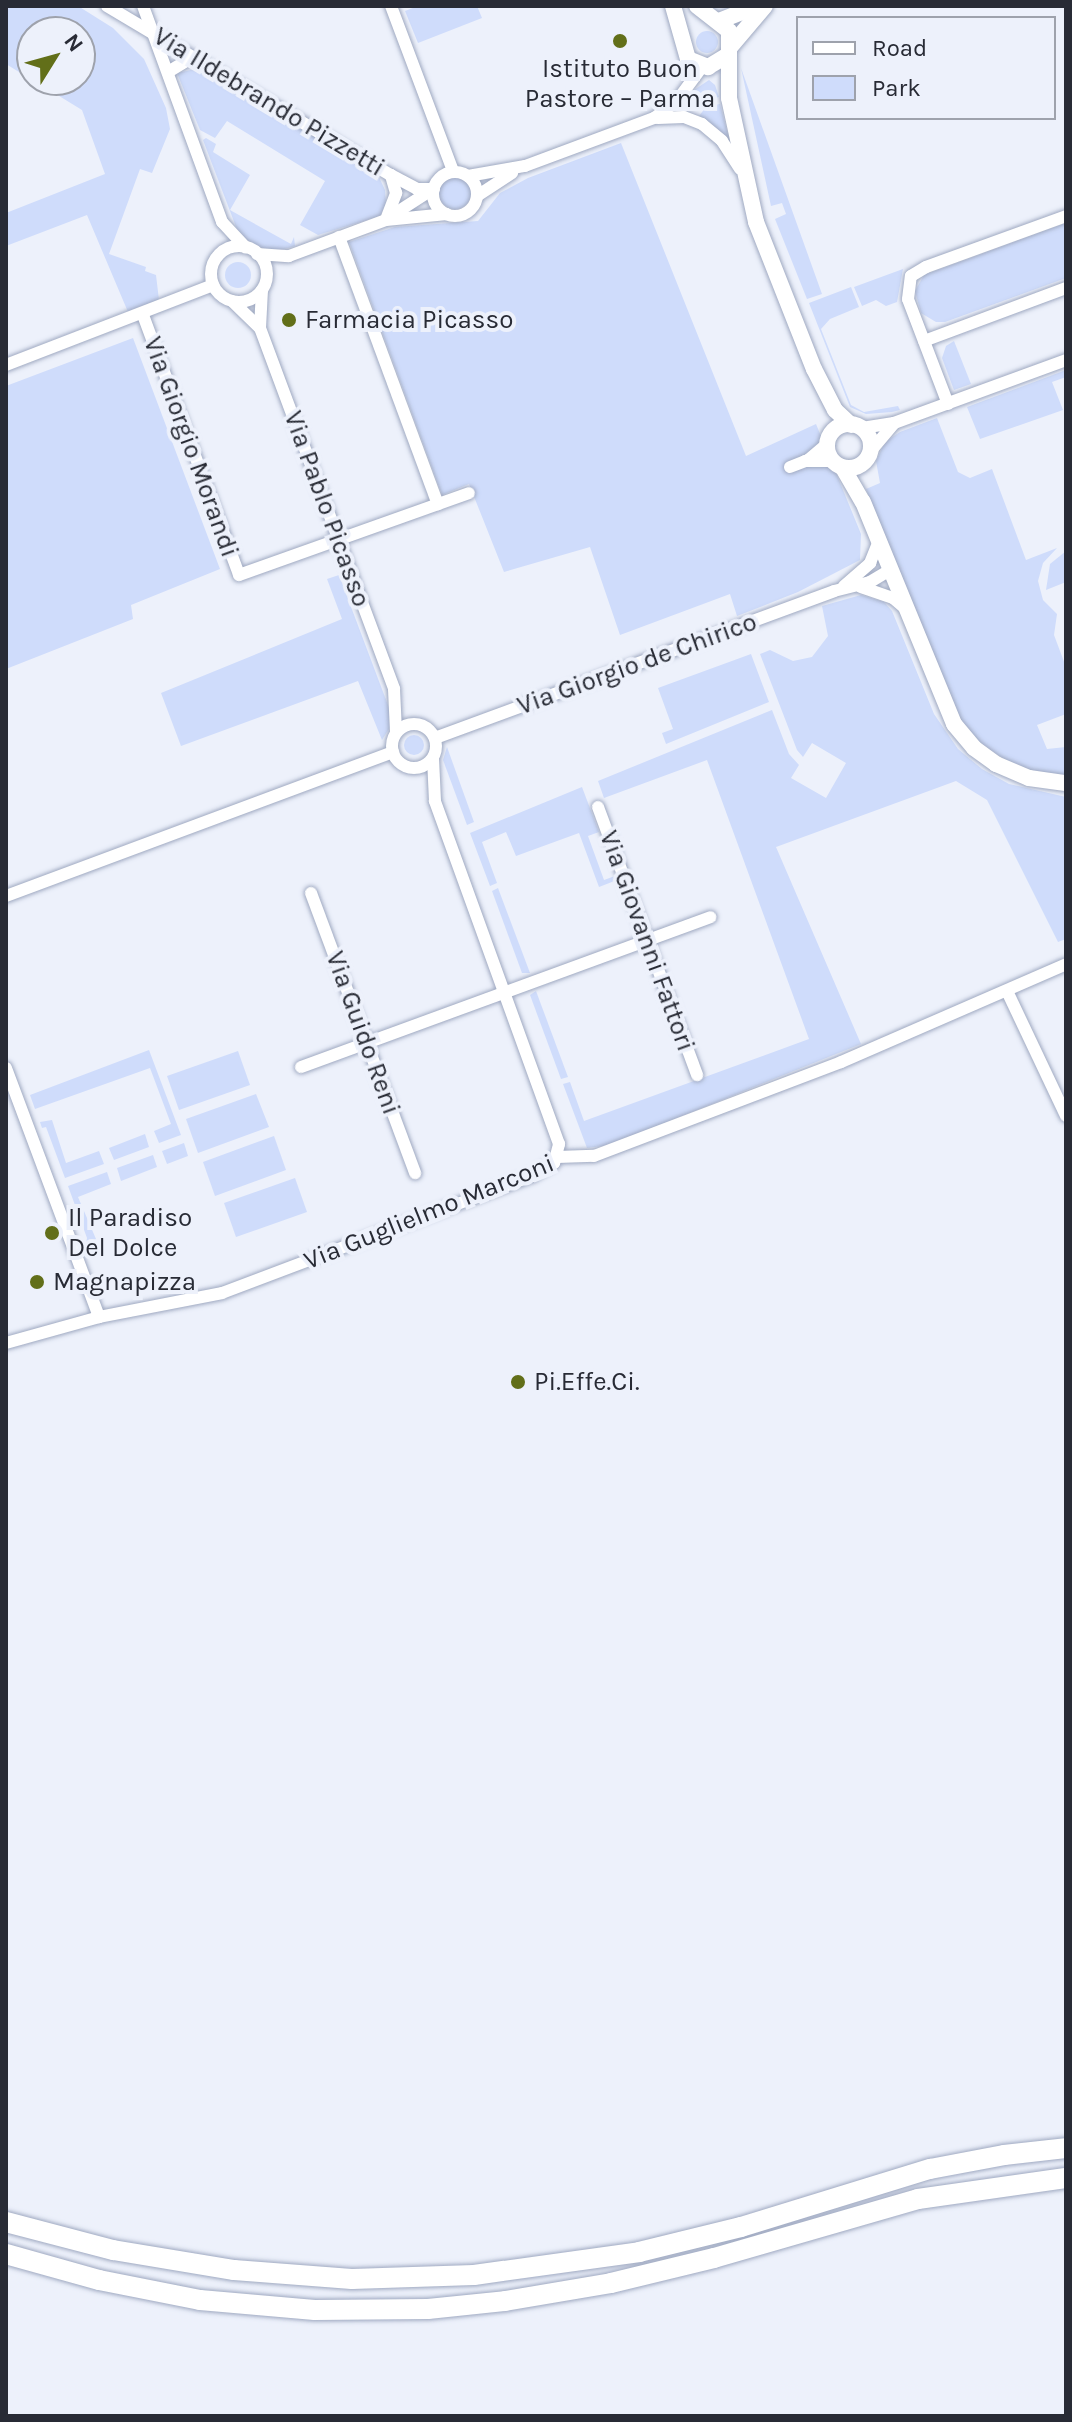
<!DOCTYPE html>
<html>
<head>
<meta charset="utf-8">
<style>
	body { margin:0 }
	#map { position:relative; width:1072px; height:2422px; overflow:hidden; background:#edf1fb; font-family:Karla,sans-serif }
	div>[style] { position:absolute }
	.green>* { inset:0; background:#cfdcfb }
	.round { border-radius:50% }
	.roads { filter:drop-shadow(0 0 2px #9fa9c1) drop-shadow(0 0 2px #9fa9c1) }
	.minor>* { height:12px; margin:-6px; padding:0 6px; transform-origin:6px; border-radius:6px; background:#fff }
	.minor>.ring { margin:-6px; padding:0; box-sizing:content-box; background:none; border:12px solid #fff; border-radius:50% }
	.tertiary>* { height:16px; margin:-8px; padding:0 8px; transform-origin:8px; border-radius:8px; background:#fff }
	.tertiary>.ring { margin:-8px; padding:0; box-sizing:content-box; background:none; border:16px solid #fff; border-radius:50% }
	.trunk>* { height:20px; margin:-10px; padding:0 10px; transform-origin:10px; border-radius:10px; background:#fff }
	.dots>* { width:22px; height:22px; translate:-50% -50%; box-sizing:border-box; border:4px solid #edf1fb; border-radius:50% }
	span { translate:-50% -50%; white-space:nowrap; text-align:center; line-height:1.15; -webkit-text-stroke:8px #edf1fb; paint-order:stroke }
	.poi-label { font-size:26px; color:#282b35 }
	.left { translate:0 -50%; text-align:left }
	.street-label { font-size:26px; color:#282b35 }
	.frame { position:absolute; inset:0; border:8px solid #282b35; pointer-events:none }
	.legend { position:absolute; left:796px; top:16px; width:260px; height:104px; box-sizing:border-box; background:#edf1fb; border:2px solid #9ea2ac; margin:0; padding:10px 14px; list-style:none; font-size:24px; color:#282b35 }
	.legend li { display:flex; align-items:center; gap:16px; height:40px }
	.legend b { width:40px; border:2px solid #9ea2ac }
	.north { position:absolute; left:16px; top:16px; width:80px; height:80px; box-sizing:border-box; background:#edf1fb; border:2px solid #9ea2ac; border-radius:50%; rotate:53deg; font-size:22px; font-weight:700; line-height:32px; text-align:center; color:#282b35 }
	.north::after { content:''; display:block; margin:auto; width:28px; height:36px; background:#626f19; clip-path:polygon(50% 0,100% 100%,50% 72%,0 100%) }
</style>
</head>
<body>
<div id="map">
	<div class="green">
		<div style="clip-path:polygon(6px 6px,78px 6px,113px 28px,144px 59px,166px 108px,170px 129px,152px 173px,140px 169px,109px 254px,146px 267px,145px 271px,156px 275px,159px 300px,128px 312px,87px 215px,6px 246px,6px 213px,105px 174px,82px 110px,33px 80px,80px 80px,80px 32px,32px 32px,32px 80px,6px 64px)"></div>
		<div style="clip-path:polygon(418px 6px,477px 6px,482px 18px,418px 43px,405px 11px)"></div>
		<div class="round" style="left:696px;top:31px;width:22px;height:22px"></div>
		<div style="clip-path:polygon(200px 68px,377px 173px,385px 190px,386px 204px,380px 216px,318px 235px,300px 225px,325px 181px,227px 121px,215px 138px,200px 130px,177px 73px)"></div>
		<div style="clip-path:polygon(741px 68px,822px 294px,807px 299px,775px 219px,786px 214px,782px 203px,771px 206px)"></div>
		<div style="clip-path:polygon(709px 80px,715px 85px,719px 97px,710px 99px,694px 90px)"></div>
		<div style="clip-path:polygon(720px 104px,728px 135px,725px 137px,699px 116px,706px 107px)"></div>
		<div style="clip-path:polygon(206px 138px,216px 144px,213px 152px,250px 175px,230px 210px,291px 244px,294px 237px,295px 246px,274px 252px,241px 240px,203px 140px)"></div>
		<div style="clip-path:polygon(621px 143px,746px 456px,816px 424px,861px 534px,860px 560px,798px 592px,737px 616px,730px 594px,620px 635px,590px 547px,504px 572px,469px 484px,442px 495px,349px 242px,395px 227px,478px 221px,500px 193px,528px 178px)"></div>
		<div class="round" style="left:439px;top:177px;width:32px;height:32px"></div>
		<div style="clip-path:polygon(1066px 223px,1066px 278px,945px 322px,936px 322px,921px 313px,915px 291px,924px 275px)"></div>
		<div class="round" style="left:225px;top:262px;width:26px;height:26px"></div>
		<div style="clip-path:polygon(903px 269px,897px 302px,886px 306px,876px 300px,862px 306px,854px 287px)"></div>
		<div style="clip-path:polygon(851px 287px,859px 307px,830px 319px,821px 329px,851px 405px,864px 412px,898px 406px,900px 410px,892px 412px,866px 414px,850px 407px,809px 303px)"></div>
		<div style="clip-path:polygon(133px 338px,220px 569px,131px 605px,133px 619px,6px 669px,6px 386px)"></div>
		<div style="clip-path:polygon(954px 341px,971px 384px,954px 390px,942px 358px,946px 346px)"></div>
		<div style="clip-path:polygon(1066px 370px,1066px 377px,1052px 382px,1063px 410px,980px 439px,967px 407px)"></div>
		<div style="clip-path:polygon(937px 418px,958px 472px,970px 478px,992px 469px,1026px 560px,1057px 548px,1043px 563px,1038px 581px,1043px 600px,1057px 614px,1054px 635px,1066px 667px,1066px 714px,1037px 725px,1047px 749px,1066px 747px,1066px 776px,1031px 771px,1009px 762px,980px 743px,958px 717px,866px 489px,880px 483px,876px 461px,885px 442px,900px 432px)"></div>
		<div style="clip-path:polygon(1066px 551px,1066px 582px,1046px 590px,1050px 564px)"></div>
		<div style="clip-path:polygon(339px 575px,394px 721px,382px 740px,358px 681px,181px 746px,161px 693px,342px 619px,327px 579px)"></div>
		<div style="clip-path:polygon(861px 595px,884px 602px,892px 611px,934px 714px,958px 749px,982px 769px,1009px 784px,1066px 797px,1066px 939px,1058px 942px,987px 800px,956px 781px,776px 847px,861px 1044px,610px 1145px,587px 1148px,563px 1084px,570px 1082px,584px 1121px,809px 1039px,707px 760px,604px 798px,598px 781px,772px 710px,789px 754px,799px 765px,791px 778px,826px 798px,846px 763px,812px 743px,803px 757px,797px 750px,760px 654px,770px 650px,793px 661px,812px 657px,828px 636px,822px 606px)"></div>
		<div style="clip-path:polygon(751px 654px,769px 702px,666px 744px,662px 733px,673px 729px,658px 688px)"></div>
		<div class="round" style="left:404px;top:735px;width:20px;height:20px"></div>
		<div style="clip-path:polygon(447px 747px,474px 822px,467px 825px,443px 760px)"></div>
		<div style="clip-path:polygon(582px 787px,599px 832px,588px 836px,604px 880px,615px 876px,617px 880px,599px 887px,579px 833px,516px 856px,506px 832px,482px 842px,497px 883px,490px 886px,470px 833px)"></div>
		<div style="clip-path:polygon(498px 888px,530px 973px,522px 973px,492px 891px)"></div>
		<div style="clip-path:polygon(536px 991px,568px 1077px,561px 1079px,530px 995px)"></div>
		<div style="clip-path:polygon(149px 1050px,181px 1135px,159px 1143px,154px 1131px,171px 1124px,150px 1068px,35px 1109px,30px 1095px)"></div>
		<div style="clip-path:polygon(238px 1051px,250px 1085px,179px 1110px,167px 1076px)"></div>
		<div style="clip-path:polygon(256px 1094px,269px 1127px,198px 1153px,186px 1119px)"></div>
		<div style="clip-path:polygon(52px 1120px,66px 1163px,99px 1151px,104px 1164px,65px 1178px,46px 1127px,42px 1128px,40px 1122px)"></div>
		<div style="clip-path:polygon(145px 1134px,149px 1147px,114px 1160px,109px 1148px)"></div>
		<div style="clip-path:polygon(274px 1136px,286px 1170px,215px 1196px,203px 1162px)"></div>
		<div style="clip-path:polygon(184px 1143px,188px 1156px,167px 1164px,162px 1151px)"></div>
		<div style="clip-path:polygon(153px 1155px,157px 1167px,121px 1181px,117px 1168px)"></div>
		<div style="clip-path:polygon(107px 1172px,111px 1184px,78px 1197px,96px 1239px,86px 1244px,87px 1238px,68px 1186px)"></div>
		<div style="clip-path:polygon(295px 1178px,307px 1212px,236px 1237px,224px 1203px)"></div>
	</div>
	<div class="roads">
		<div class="minor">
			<div style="left:107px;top:6px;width:330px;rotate:30.8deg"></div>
			<div style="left:391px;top:175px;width:30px;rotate:28deg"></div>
			<div style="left:417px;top:189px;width:17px"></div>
			<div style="left:143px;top:6px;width:230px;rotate:69.9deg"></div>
			<div style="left:222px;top:222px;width:35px;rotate:47deg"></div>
			<div style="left:391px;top:6px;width:176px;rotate:69.4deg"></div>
			<div style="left:168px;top:72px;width:23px;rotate:-31deg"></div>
			<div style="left:188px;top:60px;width:13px;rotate:9deg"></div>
			<div style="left:658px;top:118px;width:26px;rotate:-2deg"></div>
			<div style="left:684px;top:117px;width:19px;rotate:21deg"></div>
			<div style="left:702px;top:124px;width:26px;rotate:40deg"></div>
			<div style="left:722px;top:141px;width:33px;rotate:57deg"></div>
			<div class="ring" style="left:433px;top:172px;width:32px;height:32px"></div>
			<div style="left:468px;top:176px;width:58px;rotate:-10deg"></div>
			<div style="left:525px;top:166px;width:138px;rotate:-20.4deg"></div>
			<div style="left:654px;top:118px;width:27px;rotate:-36deg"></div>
			<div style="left:676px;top:102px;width:44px;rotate:-53.4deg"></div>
			<div style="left:477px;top:196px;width:42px;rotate:-33.3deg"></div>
			<div style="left:387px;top:217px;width:26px;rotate:-69deg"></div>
			<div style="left:396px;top:193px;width:19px;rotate:-106deg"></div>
			<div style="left:388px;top:218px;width:54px;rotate:-32.8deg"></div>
			<div style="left:339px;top:237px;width:285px;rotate:69.7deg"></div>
			<div class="ring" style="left:211px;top:246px;width:44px;height:44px"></div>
			<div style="left:257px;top:254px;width:32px;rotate:4deg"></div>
			<div style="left:289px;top:256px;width:103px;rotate:-20.4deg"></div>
			<div style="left:386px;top:220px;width:61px;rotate:-5.6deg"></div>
			<div style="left:262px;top:290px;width:38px;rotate:93deg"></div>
			<div style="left:260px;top:328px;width:385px;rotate:69.6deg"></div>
			<div style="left:394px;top:689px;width:43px;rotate:87.3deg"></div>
			<div style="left:232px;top:301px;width:39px;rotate:44deg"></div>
			<div style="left:143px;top:315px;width:277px;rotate:69.7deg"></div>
			<div style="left:239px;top:575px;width:244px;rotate:-19.6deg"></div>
			<div style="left:924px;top:341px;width:152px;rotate:-20.5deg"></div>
			<div style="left:6px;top:365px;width:222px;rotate:-21.1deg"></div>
			<div style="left:948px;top:404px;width:112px;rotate:-110.9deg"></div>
			<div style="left:908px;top:299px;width:23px;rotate:-83deg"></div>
			<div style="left:911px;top:276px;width:17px;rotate:-31deg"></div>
			<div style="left:926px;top:267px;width:149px;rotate:-20deg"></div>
			<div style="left:862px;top:428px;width:32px;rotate:-9deg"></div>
			<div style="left:894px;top:423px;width:183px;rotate:-20.1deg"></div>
			<div style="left:870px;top:452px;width:38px;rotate:-50deg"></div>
			<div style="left:805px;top:461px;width:28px"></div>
			<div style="left:790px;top:467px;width:19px;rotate:-21deg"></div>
			<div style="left:808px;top:460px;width:25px;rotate:-40deg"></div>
			<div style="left:844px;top:586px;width:35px;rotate:-41deg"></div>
			<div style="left:870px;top:563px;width:24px;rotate:-68deg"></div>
			<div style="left:861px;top:587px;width:34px;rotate:19deg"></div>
			<div style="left:893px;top:598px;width:16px;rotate:40deg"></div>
			<div class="ring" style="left:392px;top:724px;width:32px;height:32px"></div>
			<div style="left:435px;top:738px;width:425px;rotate:-20.2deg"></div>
			<div style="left:834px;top:591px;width:37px;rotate:-14deg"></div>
			<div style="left:870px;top:582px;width:23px;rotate:-31deg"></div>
			<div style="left:598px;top:807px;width:286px;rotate:69.7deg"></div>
			<div style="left:311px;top:893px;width:299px;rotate:69.6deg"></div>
			<div style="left:6px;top:896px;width:413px;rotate:-20.4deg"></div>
			<div style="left:1007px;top:991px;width:138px;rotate:64.7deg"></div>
			<div style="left:301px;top:1067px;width:436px;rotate:-20.1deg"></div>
			<div style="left:6px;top:1068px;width:266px;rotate:69.5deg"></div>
			<div style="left:557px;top:1157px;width:37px;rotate:-2deg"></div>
			<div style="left:594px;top:1156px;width:264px;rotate:-20.8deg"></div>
			<div style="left:841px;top:1062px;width:245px;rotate:-23.5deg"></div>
			<div style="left:6px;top:1343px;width:97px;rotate:-15.6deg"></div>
			<div style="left:99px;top:1317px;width:125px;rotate:-11deg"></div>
			<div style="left:222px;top:1293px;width:331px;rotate:-20.7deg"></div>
			<div style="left:532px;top:1176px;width:26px;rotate:-31deg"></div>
			<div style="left:554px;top:1163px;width:20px;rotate:-75deg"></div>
			<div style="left:559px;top:1144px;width:365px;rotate:-109.9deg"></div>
			<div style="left:435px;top:801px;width:43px;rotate:-92.7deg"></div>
		</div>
		<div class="tertiary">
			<div style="left:673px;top:6px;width:55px;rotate:74.2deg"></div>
			<div style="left:688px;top:59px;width:22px;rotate:22deg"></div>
			<div style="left:708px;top:67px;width:23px;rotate:-31deg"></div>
			<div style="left:697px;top:6px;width:41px;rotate:38deg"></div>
			<div style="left:729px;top:31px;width:67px;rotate:90deg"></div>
			<div style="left:729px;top:98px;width:127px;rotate:77.7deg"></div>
			<div style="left:756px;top:222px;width:158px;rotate:68.5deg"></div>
			<div style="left:814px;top:369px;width:46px;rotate:62.9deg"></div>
			<div style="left:835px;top:410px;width:22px;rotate:43deg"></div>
			<div style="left:719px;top:21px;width:41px;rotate:-21.5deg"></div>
			<div style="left:731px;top:46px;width:52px;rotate:-49.6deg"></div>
			<div class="ring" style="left:827px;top:424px;width:28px;height:28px"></div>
			<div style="left:843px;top:468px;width:39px;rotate:60deg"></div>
			<div style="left:863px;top:502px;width:240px;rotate:67.7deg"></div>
			<div style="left:954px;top:724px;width:31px;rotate:50deg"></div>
			<div style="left:974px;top:748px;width:27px;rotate:36deg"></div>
			<div style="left:996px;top:764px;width:36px;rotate:23deg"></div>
			<div style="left:1029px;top:778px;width:37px;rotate:8deg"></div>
		</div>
		<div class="trunk">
			<div style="left:6px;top:2222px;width:111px;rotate:14.7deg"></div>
			<div style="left:113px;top:2250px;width:123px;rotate:9.4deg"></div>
			<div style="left:234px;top:2270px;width:118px;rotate:4.4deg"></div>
			<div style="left:352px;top:2279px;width:122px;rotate:-1.9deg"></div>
			<div style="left:474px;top:2275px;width:167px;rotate:-7.9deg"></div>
			<div style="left:639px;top:2252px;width:105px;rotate:-13.8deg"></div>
			<div style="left:741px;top:2227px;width:198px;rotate:-17.1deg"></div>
			<div style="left:930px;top:2169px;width:75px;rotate:-10.7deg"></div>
			<div style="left:1004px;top:2155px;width:62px;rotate:-6.4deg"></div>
			<div style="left:6px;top:2254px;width:97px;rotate:15.6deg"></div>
			<div style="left:99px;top:2280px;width:103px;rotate:11.2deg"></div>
			<div style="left:200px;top:2300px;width:115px;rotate:5deg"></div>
			<div style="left:315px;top:2310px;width:113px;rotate:-0.5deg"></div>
			<div style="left:428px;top:2309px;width:77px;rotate:-5.9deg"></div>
			<div style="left:505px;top:2301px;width:108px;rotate:-9.6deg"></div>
			<div style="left:611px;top:2283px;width:106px;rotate:-13.6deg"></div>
			<div style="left:714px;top:2258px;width:212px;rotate:-16.1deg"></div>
			<div style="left:918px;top:2199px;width:149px;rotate:-8.1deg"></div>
		</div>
	</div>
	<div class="dots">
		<div style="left:620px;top:41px;background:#626f19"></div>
		<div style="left:289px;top:320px;background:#626f19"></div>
		<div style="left:52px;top:1233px;background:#626f19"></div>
		<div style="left:37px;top:1282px;background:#626f19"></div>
		<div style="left:518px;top:1382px;background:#626f19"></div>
	</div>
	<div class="poi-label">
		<span style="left:620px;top:84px">Istituto Buon<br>Pastore – Parma</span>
		<span class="left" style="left:305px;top:320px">Farmacia Picasso</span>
		<span class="left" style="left:68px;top:1233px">Il Paradiso<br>Del Dolce</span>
		<span class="left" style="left:53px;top:1282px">Magnapizza</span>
		<span class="left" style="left:534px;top:1382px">Pi.Effe.Ci.</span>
	</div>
	<div class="street-label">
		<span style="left:269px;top:102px;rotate:31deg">Via Ildebrando Pizzetti</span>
		<span style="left:191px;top:447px;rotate:70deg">Via Giorgio Morandi</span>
		<span style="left:327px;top:509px;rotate:70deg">Via Pablo Picasso</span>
		<span style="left:637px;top:664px;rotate:-20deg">Via Giorgio de Chirico</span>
		<span style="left:647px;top:941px;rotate:70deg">Via Giovanni Fattori</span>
		<span style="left:363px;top:1033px;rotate:70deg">Via Guido Reni</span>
		<span style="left:429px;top:1212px;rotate:-22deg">Via Guglielmo Marconi</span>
	</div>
	<div class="frame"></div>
	<ul class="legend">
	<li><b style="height:10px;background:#fff"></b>Road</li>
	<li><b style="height:22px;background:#cfdcfb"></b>Park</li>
	</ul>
	<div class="north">N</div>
</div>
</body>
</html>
